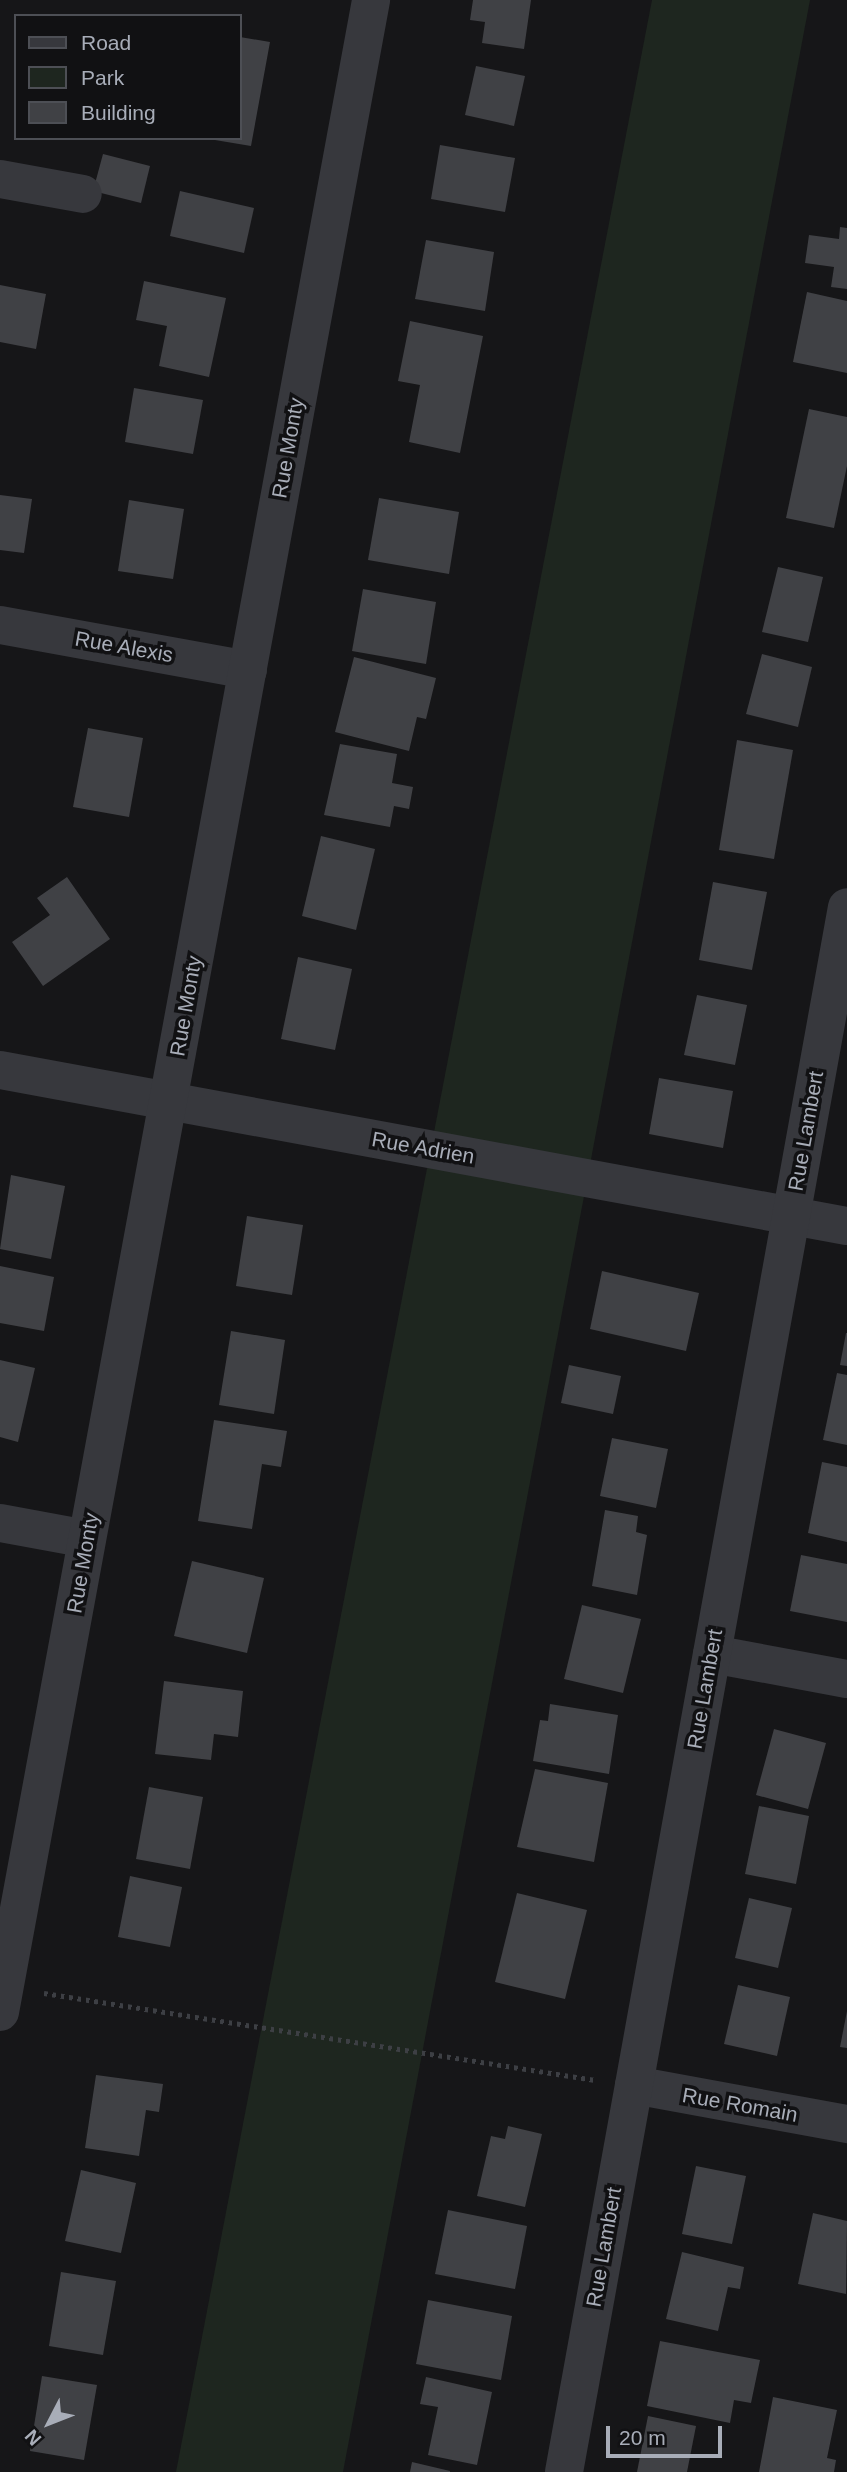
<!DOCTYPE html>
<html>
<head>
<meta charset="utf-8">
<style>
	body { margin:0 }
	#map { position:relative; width:847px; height:2472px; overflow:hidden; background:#161618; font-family:Arial,sans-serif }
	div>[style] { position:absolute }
	.green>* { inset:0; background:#1e261f }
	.building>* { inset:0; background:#404145 }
	.path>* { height:4.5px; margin-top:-2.25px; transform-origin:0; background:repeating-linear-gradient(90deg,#3d3f44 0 3.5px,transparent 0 8.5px) }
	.minor>* { height:38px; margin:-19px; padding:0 19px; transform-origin:19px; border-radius:19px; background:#37383d }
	span { translate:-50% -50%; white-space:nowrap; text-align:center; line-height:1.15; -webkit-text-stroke:7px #111113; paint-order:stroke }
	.street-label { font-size:21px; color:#a8adb8 }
	.legend { position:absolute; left:14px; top:14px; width:228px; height:126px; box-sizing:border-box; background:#111113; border:2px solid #4d4f55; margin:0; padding:9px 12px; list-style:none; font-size:21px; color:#a8adb8 }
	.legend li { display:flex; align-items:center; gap:14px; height:35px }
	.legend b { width:35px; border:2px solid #4d4f55 }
	.north { position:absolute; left:14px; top:2388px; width:70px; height:70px; -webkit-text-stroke:5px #111113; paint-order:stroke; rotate:228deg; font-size:19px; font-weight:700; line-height:28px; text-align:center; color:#a8adb8 }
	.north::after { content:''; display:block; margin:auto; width:24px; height:32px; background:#a8adb8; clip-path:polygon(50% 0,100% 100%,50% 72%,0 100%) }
	.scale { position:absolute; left:606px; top:2426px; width:116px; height:32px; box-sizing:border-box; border:4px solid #a8adb8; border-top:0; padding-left:9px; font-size:21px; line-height:24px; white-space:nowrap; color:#a8adb8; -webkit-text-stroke:5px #111113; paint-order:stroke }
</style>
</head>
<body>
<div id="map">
	<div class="green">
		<div style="clip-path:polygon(652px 0,810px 0,343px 2472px,176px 2472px)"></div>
	</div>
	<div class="building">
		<div style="clip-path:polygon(473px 0,531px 0,524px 49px,482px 43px,485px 22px,470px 20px)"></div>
		<div style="clip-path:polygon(240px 37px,270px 42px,251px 146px,215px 140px,240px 138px)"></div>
		<div style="clip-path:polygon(476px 66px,525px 76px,514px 126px,465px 115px)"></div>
		<div style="clip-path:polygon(440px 145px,515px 158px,505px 212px,431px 199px)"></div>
		<div style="clip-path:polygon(103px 154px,150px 166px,141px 203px,93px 191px)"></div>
		<div style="clip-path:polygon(180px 191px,254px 208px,244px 253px,170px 236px)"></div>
		<div style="clip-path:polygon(840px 227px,847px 228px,847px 289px,831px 287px,834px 267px,805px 263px,809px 235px,839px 239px)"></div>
		<div style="clip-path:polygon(426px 240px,494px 252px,485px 311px,415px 299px)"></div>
		<div style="clip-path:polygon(144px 281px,226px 298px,209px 377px,159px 366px,167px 326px,136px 320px)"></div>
		<div style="clip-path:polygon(0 285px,46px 294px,36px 349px,0 342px)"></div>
		<div style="clip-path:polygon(807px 292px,847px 301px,847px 373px,793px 362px)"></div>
		<div style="clip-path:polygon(410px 321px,483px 336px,460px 453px,409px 442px,420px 385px,398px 381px)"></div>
		<div style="clip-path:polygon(134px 388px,203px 400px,193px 454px,125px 442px)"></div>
		<div style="clip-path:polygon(809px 409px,847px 417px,847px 466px,834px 528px,786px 518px)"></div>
		<div style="clip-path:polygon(0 495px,32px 499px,24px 553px,0 550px)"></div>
		<div style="clip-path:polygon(379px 498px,459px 512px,449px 574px,368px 560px)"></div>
		<div style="clip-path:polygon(129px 500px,184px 509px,173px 579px,118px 571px)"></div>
		<div style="clip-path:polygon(778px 567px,823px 577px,808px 642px,762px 632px)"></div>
		<div style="clip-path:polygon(363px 589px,436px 602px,426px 664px,352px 651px)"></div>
		<div style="clip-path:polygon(762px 654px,812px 667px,798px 727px,746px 714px)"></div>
		<div style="clip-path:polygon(354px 657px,436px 678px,426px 719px,417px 717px,409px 751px,335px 732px)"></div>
		<div style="clip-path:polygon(88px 728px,143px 738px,129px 817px,73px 807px)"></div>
		<div style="clip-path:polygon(737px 740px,793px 750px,774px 859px,719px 850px)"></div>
		<div style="clip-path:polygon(340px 744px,397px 754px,392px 783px,413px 787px,409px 809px,394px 806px,390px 827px,324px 815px)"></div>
		<div style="clip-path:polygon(321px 836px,375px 849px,356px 930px,302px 916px)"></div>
		<div style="clip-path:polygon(67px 877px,110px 939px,43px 986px,12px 942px,50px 915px,37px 898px)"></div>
		<div style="clip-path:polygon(713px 882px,767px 892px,752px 970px,699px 960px)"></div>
		<div style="clip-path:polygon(298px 957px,352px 969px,335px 1050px,281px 1039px)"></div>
		<div style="clip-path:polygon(697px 995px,747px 1005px,735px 1065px,684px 1055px)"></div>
		<div style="clip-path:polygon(659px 1078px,733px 1091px,723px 1148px,649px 1134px)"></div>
		<div style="clip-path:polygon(11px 1175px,65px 1186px,51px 1259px,0 1249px)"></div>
		<div style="clip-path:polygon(247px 1216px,303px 1225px,292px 1295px,236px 1286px)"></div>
		<div style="clip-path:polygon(0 1266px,54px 1277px,44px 1331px,0 1323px)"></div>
		<div style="clip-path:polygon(602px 1271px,699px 1293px,686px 1351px,590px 1329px)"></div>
		<div style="clip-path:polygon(231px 1331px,285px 1340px,274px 1414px,219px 1405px)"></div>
		<div style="clip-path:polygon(846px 1333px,847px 1333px,847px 1366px,840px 1365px)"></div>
		<div style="clip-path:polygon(0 1360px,35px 1368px,18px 1442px,0 1437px)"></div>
		<div style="clip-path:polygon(569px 1365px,621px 1376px,613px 1414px,561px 1403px)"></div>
		<div style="clip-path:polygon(837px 1373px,847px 1375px,847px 1445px,823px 1440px)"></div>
		<div style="clip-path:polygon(214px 1420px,287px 1431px,281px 1467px,262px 1464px,252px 1529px,198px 1521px)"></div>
		<div style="clip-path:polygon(612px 1438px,668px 1449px,656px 1508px,600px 1496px)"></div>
		<div style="clip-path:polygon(822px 1462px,847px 1467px,847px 1542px,808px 1533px)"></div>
		<div style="clip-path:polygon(605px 1510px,638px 1516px,636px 1532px,647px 1535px,637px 1595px,592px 1586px)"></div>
		<div style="clip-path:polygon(801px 1555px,847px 1564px,847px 1622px,790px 1611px)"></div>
		<div style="clip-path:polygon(192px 1561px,264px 1578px,247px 1653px,174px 1636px)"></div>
		<div style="clip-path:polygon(582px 1605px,641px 1619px,623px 1693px,564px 1679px)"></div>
		<div style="clip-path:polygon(164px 1681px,243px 1691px,238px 1737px,214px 1734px,211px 1760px,155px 1754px)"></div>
		<div style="clip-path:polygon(550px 1704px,618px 1715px,609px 1774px,533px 1761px,540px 1720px,548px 1721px)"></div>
		<div style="clip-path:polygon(774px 1729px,826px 1743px,808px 1809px,756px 1795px)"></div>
		<div style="clip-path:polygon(535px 1769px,608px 1783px,594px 1862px,517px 1847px)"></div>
		<div style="clip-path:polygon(149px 1787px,203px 1797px,190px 1869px,136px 1859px)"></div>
		<div style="clip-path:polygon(759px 1806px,809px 1816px,796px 1884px,745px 1874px)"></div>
		<div style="clip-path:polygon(130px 1876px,182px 1887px,170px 1947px,118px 1937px)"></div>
		<div style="clip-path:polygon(517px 1893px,587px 1910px,565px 1999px,495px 1982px)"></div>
		<div style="clip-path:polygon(749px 1898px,792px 1908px,778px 1968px,735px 1958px)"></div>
		<div style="clip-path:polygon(738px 1985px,790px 1997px,777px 2056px,724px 2044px)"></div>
		<div style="clip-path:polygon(847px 2011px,847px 2048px,840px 2047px)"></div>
		<div style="clip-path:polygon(96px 2075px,163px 2084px,159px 2112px,146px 2110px,139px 2156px,85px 2148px)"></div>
		<div style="clip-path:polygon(508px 2126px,542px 2134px,525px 2207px,477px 2196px,491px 2136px,505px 2139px)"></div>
		<div style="clip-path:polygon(696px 2166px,746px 2176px,732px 2244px,682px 2234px)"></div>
		<div style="clip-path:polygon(81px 2170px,136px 2183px,121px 2253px,65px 2241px)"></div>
		<div style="clip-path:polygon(448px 2210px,527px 2226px,515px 2289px,435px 2274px)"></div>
		<div style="clip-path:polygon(813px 2213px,847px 2221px,846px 2294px,798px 2284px)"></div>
		<div style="clip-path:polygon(682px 2252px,744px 2267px,740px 2289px,728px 2287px,718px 2331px,666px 2319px)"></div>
		<div style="clip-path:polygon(61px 2272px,116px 2281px,103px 2355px,49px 2346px)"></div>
		<div style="clip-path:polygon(428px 2300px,512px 2316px,501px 2380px,416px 2364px)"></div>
		<div style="clip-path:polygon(660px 2341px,760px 2360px,751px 2403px,734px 2400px,730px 2423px,647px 2406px)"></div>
		<div style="clip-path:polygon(42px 2376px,97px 2385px,84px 2460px,30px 2451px)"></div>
		<div style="clip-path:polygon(426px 2377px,492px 2392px,477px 2465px,428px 2455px,438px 2407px,420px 2404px)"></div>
		<div style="clip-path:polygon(773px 2397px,837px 2410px,827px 2458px,836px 2460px,834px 2472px,759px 2472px)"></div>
		<div style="clip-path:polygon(648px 2416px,696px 2426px,687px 2472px,637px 2472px)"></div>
		<div style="clip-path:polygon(412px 2462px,450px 2471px,450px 2472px,410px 2472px)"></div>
	</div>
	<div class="path">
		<div style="left:44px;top:1993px;width:558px;rotate:8.97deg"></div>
	</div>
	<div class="minor">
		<div style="left:0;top:179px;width:84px;rotate:10.2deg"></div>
		<div style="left:0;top:625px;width:252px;rotate:10.3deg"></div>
		<div style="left:0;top:1070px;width:861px;rotate:10.44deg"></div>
		<div style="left:0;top:1523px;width:88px;rotate:10.4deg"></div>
		<div style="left:712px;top:1654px;width:137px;rotate:10.5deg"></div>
		<div style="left:0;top:2012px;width:2046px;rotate:-79.55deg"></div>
		<div style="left:634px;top:2085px;width:217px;rotate:10.4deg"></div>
		<div style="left:564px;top:2472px;width:1590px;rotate:-79.75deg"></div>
	</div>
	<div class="street-label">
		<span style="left:288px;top:448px;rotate:-80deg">Rue Monty</span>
		<span style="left:124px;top:647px;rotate:10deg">Rue Alexis</span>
		<span style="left:186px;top:1006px;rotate:-80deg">Rue Monty</span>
		<span style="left:806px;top:1131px;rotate:-80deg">Rue Lambert</span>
		<span style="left:423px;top:1148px;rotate:10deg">Rue Adrien</span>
		<span style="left:83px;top:1563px;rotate:-80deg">Rue Monty</span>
		<span style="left:705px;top:1689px;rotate:-80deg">Rue Lambert</span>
		<span style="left:740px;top:2105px;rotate:10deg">Rue Romain</span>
		<span style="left:604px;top:2247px;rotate:-80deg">Rue Lambert</span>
	</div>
	<ul class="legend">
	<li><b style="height:9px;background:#37383d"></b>Road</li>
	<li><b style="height:19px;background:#1e261f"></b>Park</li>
	<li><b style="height:19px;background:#404145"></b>Building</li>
	</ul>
	<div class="north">N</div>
	<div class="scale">20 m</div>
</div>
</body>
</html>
